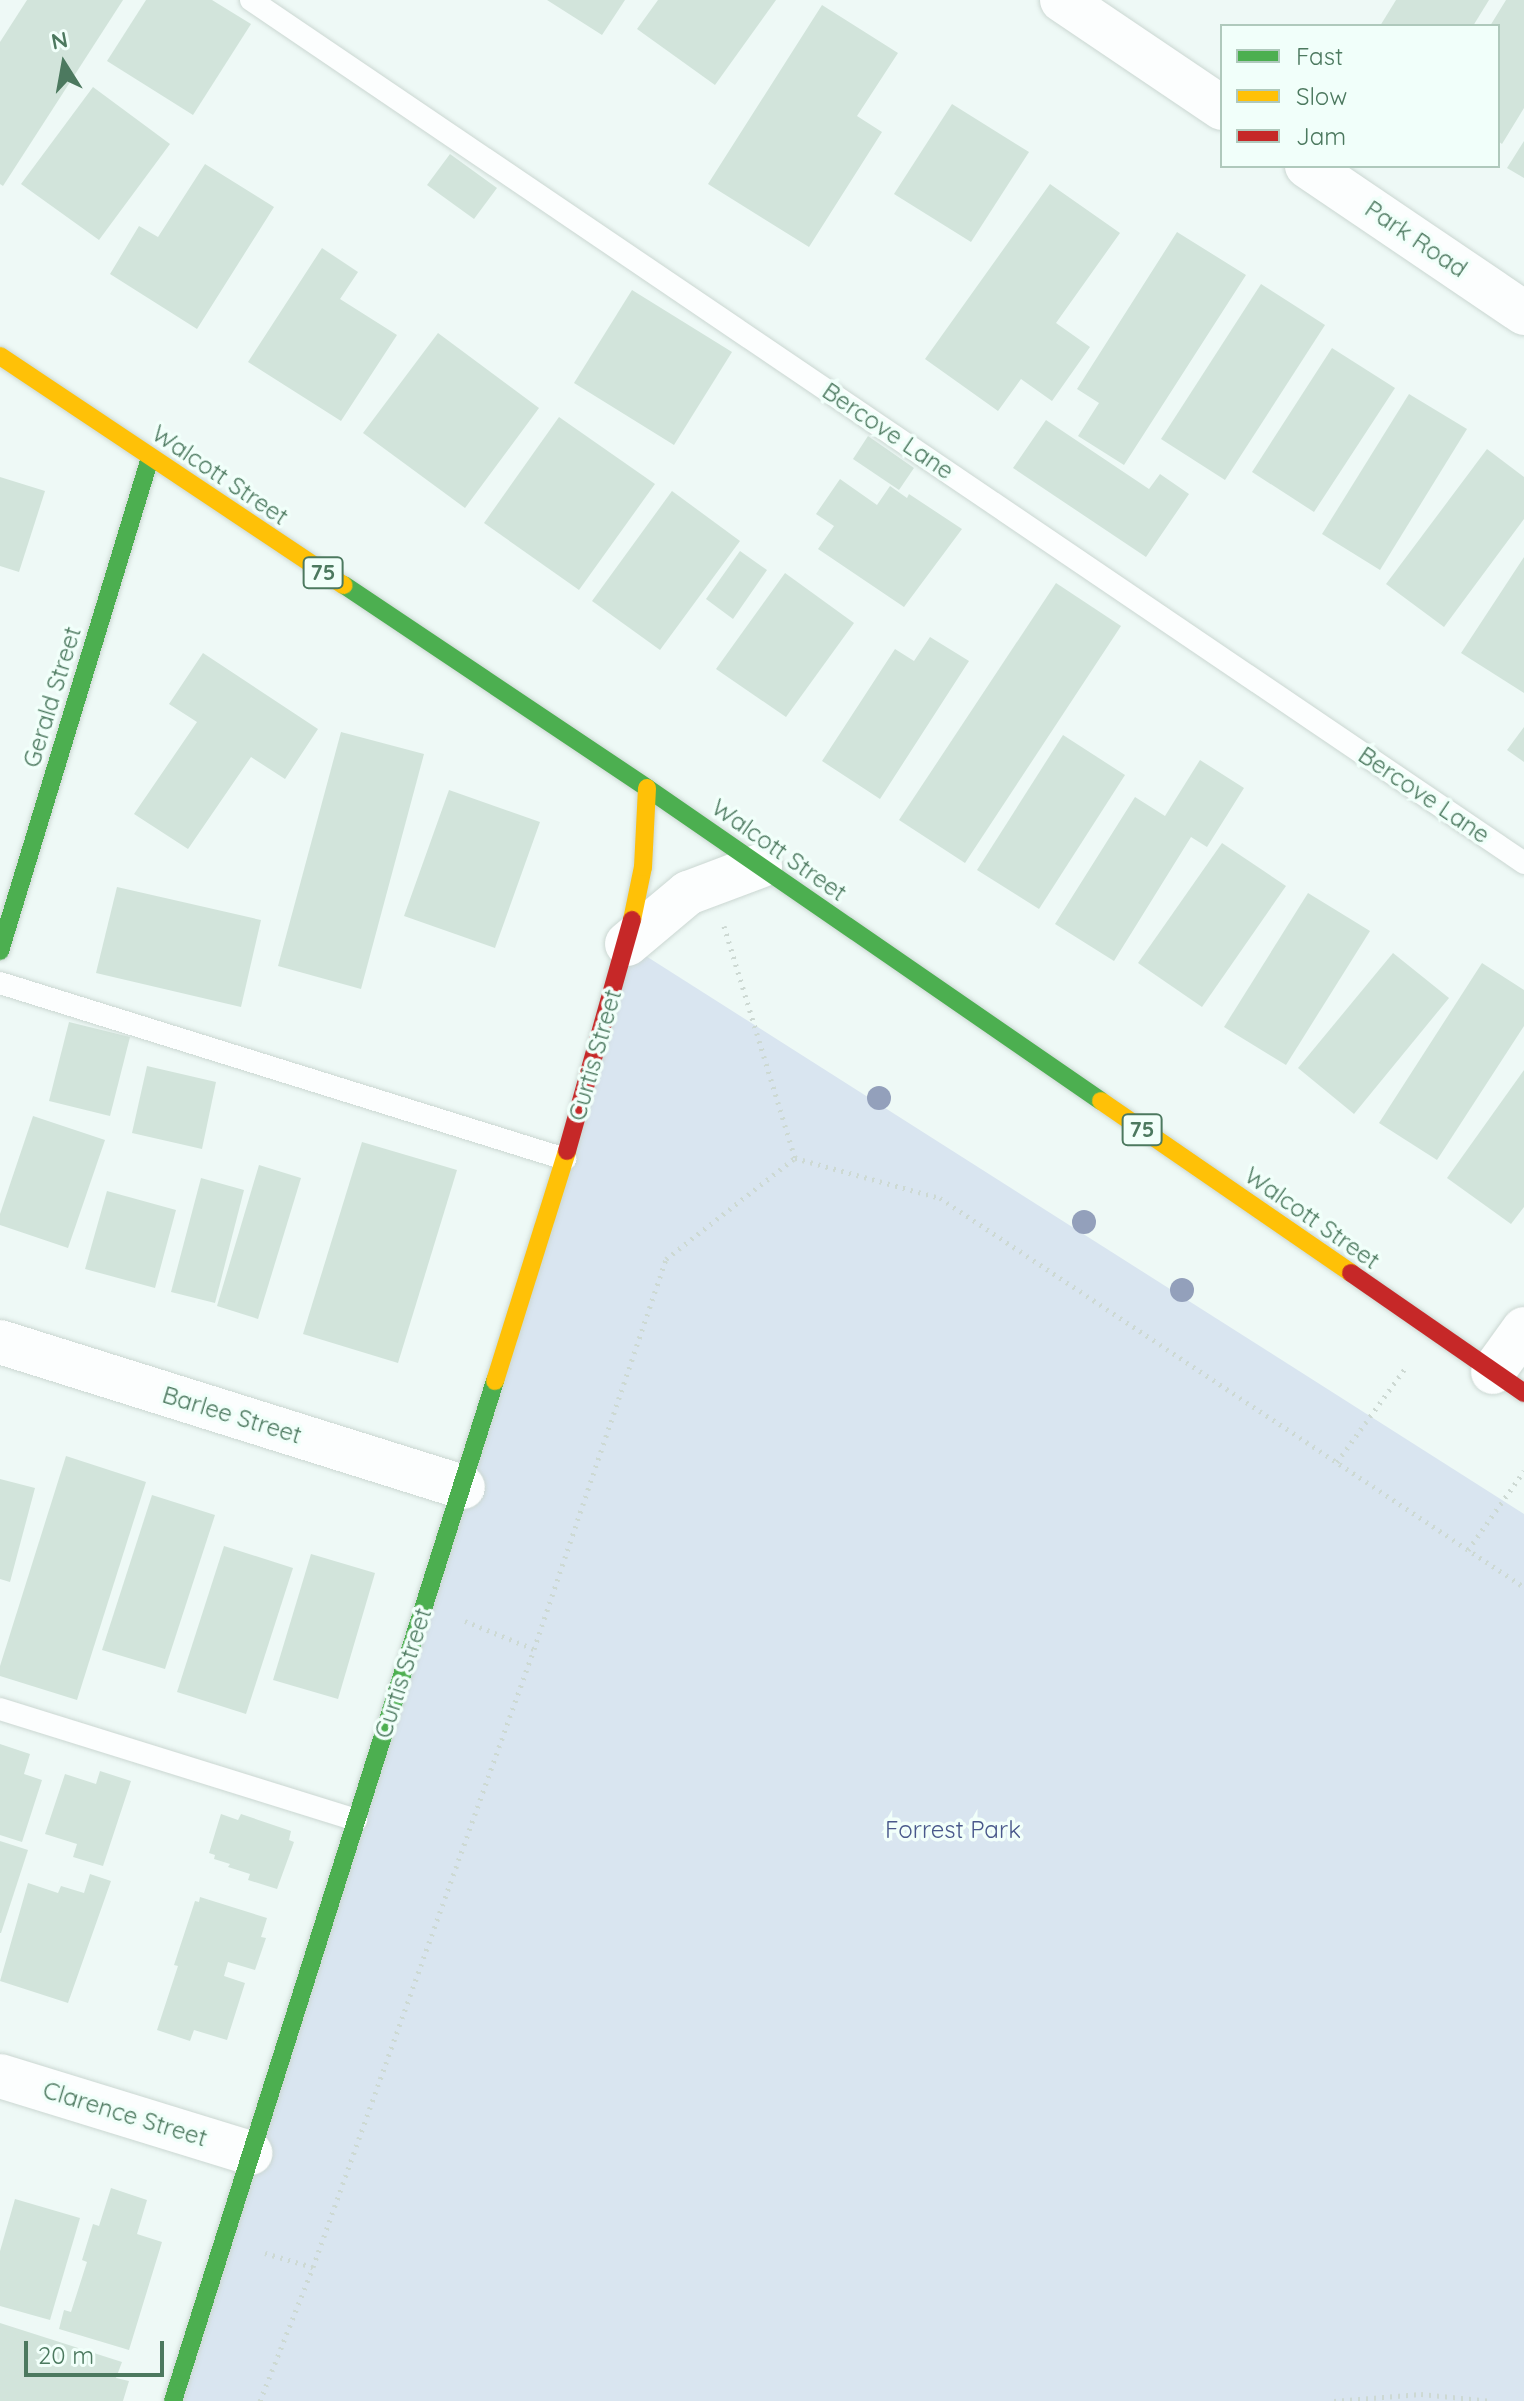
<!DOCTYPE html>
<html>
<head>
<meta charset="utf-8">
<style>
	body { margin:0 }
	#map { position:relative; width:1524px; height:2401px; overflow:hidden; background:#eef9f6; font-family:Quicksand,sans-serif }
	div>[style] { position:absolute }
	.green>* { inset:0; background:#d9e5f0 }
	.building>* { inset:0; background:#d2e4db }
	.path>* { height:5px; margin-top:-2.5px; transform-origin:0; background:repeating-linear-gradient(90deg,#cdd9d3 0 2px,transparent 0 8px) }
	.roads { filter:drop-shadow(0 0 2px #cbd7d2) drop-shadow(0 0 2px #cbd7d2) }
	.lane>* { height:22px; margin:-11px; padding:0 11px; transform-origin:11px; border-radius:11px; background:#fcfefe }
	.street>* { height:44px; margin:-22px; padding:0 22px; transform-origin:22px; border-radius:22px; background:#fcfefe }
	.fast>* { height:18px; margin:-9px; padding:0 9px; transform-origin:9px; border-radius:9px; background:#4caf50 }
	.slow>* { height:18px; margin:-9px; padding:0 9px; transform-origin:9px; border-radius:9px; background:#ffc107 }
	.jam>* { height:18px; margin:-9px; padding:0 9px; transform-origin:9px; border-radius:9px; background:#c62828 }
	.trees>* { width:24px; height:24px; margin:-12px; border-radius:50%; background:#93a0bb }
	span { translate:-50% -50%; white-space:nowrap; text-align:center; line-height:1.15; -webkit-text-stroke:7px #f1fffa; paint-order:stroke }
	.shield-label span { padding:2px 6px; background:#f1fffa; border:2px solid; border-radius:6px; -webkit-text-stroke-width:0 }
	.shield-label { font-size:22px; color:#4c795f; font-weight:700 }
	.street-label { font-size:24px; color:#4c795f }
	.park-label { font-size:24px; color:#49588b }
	.legend { position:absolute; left:1220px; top:24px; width:280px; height:144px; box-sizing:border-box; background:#f1fffa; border:2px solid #afc9bc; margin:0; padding:10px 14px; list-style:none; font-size:24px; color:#4c795f }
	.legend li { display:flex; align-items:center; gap:16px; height:40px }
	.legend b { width:40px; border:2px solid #afc9bc }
	.north { position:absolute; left:24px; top:24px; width:80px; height:80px; -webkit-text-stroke:6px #f1fffa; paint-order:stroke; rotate:349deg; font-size:22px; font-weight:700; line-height:32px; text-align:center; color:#4c795f }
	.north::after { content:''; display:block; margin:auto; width:28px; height:36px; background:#4c795f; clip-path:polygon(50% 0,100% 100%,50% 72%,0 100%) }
	.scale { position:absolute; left:24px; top:2341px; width:140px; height:36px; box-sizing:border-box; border:4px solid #4c795f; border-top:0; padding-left:10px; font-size:24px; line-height:28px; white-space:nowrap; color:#4c795f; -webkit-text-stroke:6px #f1fffa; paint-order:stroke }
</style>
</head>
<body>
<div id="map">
	<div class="green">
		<div style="clip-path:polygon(627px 944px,1524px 1514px,1524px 2401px,173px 2401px)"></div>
	</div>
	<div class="building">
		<div style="clip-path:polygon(27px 0,123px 0,3px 186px,0 184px,0 42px)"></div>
		<div style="clip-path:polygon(146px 0,212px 0,251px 24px,193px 115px,107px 61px)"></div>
		<div style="clip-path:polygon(547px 0,625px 0,602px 35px)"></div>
		<div style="clip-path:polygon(658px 0,776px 0,715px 85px,637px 29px)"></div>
		<div style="clip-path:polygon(1396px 0,1489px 0,1473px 26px,1380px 26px)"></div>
		<div style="clip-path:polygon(1506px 0,1524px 0,1524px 108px,1502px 144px,1498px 141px,1498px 26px,1490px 26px)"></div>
		<div style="clip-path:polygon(822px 5px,898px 53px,857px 116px,882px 132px,809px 247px,708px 184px)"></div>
		<div style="clip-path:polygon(93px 87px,170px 144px,99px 240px,21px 184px)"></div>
		<div style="clip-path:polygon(952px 104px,1029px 152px,971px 242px,894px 194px)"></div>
		<div style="clip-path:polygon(1524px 141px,1524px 178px,1507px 168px)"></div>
		<div style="clip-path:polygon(450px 154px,497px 188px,474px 219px,427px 185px)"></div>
		<div style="clip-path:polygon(205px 164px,274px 207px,197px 329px,110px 274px,139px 226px,158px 237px)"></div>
		<div style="clip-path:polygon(1050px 184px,1120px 233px,1056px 323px,1090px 347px,1052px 401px,1021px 379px,998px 411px,925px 359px)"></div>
		<div style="clip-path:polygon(1177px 232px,1246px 275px,1124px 465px,1078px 436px,1099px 403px,1077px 389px)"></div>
		<div style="clip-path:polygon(322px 248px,358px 272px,340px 299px,397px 335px,341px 421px,248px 362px)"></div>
		<div style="clip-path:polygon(1261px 284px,1325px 325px,1225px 480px,1161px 439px)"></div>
		<div style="clip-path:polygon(632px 290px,732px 352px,674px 445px,574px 383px)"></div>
		<div style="clip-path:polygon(438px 333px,539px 408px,465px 508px,363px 433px)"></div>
		<div style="clip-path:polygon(1332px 348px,1395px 388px,1314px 512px,1252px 472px)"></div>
		<div style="clip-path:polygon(1409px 394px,1467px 429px,1380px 570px,1322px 534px)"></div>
		<div style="clip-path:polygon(559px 417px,655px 484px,579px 590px,484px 523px)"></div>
		<div style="clip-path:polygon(1046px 420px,1149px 489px,1160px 474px,1189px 494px,1146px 557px,1013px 468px)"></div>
		<div style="clip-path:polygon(868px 436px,914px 468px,899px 490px,853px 459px)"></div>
		<div style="clip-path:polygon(1487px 449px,1524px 477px,1524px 519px,1444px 627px,1386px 584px)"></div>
		<div style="clip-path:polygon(0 477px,45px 491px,19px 572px,0 566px)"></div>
		<div style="clip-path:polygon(840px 479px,877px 505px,890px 486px,907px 498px,909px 494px,962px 529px,904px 607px,818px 549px,834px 526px,816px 514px)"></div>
		<div style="clip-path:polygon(672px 491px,740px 541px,660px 650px,592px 601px)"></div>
		<div style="clip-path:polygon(740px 551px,767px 570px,733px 619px,706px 599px)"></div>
		<div style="clip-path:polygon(1524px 557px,1524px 693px,1461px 653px)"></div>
		<div style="clip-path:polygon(785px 573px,854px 623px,786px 717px,716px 669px)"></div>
		<div style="clip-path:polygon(1056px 583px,1121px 626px,965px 863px,899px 820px)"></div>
		<div style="clip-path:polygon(930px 637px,969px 661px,880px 799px,822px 761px,895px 649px,914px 661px)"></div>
		<div style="clip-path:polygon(203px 653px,318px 729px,285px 779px,251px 757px,188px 849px,134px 814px,197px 722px,169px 704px)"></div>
		<div style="clip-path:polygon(1524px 727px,1524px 762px,1507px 750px)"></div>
		<div style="clip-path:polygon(341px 732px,424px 754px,361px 989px,278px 966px)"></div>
		<div style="clip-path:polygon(1063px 735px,1125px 775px,1039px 909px,977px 870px)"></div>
		<div style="clip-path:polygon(1200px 760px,1244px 788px,1207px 847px,1191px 837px,1114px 961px,1055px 924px,1135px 797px,1165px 816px)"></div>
		<div style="clip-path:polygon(449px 790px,540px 822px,495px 948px,404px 916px)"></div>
		<div style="clip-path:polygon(1222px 843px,1286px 886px,1202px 1007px,1138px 963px)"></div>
		<div style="clip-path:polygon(117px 887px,261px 920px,241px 1007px,96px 973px)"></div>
		<div style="clip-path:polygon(1308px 893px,1370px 931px,1286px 1065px,1224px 1027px)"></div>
		<div style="clip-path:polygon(1393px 953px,1449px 998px,1354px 1114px,1298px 1068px)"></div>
		<div style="clip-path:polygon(1482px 963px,1524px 990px,1524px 1026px,1437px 1160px,1379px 1123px)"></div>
		<div style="clip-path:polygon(69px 1022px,130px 1037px,110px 1116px,49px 1101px)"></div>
		<div style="clip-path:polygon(147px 1066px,216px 1082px,202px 1149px,132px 1133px)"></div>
		<div style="clip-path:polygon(1524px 1070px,1524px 1207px,1511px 1224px,1447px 1178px)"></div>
		<div style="clip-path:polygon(33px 1116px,105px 1140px,68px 1248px,0 1225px,0 1214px)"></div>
		<div style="clip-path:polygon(362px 1142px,457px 1170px,398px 1363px,303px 1334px)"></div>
		<div style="clip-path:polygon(259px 1165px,301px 1178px,258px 1319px,217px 1306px)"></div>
		<div style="clip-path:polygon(201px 1178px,244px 1190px,215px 1303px,171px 1292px)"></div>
		<div style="clip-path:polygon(107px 1191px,176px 1210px,155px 1288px,85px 1269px)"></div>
		<div style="clip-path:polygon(66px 1456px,146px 1482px,77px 1700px,0 1676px,0 1666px)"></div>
		<div style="clip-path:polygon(0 1479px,35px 1488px,10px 1582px,0 1579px)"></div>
		<div style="clip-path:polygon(152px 1495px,215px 1515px,165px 1669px,102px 1650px)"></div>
		<div style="clip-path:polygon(224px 1546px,293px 1568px,246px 1714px,177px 1692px)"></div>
		<div style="clip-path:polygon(311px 1554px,375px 1573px,338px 1699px,273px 1680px)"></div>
		<div style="clip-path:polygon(0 1744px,30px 1754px,24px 1774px,42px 1780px,22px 1842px,0 1835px)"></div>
		<div style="clip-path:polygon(100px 1771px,131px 1781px,103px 1866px,73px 1857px,77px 1844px,45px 1834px,65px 1774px,96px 1784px)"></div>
		<div style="clip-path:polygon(221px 1814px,238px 1820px,241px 1814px,291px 1831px,289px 1840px,294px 1842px,277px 1889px,248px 1880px,250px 1874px,228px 1867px,230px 1864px,214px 1859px,215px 1855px,209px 1853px)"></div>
		<div style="clip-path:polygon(0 1841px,28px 1850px,1px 1933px,0 1933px)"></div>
		<div style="clip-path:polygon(90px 1874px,111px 1881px,68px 2003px,0 1981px,28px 1883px,58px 1893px,61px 1886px,84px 1893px)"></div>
		<div style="clip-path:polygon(200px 1897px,267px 1918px,261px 1937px,266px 1938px,255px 1970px,228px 1962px,224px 1976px,245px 1983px,227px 2040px,194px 2030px,190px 2041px,157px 2030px,178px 1966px,174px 1965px,195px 1901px,199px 1902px)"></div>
		<div style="clip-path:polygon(111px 2188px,147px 2200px,137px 2234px,162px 2242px,129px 2350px,59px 2329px,64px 2310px,71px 2312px,87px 2262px,82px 2260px,93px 2224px,99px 2226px)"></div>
		<div style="clip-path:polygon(15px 2199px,80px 2218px,50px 2320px,0 2306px,0 2251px)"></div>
		<div style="clip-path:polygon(0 2323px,122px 2362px,116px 2378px,129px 2381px,123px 2401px,0 2401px)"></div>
	</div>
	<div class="path">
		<div style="left:724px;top:926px;width:243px;rotate:73deg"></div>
		<div style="left:795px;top:1158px;width:150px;rotate:15.4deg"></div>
		<div style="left:940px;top:1198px;width:702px;rotate:33.67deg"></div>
		<div style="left:1337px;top:1462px;width:117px;rotate:-54deg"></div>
		<div style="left:1468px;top:1550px;width:97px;rotate:-54.7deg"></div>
		<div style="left:465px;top:1621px;width:74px;rotate:22.1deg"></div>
		<div style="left:265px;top:2253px;width:50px;rotate:16.3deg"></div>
		<div style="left:260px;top:2401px;width:144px;rotate:-68.4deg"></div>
		<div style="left:313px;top:2267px;width:656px;rotate:-70.32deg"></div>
		<div style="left:534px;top:1649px;width:412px;rotate:-71.3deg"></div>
		<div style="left:666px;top:1259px;width:164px;rotate:-38.1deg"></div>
		<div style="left:1334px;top:2401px;width:87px;rotate:-4.6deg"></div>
		<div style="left:1421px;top:2394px;width:71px;rotate:5.6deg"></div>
	</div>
	<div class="roads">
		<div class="lane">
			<div style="left:251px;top:0;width:1538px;rotate:34.13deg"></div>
			<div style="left:0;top:983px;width:592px;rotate:17.3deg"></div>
			<div style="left:0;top:1709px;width:373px;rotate:17.3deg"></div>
		</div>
		<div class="street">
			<div style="left:1062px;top:0;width:193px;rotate:34deg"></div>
			<div style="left:1307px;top:166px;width:262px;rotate:34.1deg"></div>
			<div style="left:627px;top:944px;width:80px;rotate:-39.9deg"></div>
			<div style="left:688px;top:893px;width:77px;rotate:-20.6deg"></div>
			<div style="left:0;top:1342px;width:485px;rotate:17.4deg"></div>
			<div style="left:1493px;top:1372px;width:53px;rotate:-54.2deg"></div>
			<div style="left:0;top:2076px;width:262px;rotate:17.1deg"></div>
		</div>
		<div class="fast">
			<div style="left:344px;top:585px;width:365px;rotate:33.8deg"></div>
			<div style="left:647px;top:788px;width:551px;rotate:34.58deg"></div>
			<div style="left:0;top:951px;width:515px;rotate:-73.08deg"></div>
			<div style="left:173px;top:2401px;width:1070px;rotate:-72.48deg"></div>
		</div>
		<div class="slow">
			<div style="left:0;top:356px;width:413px;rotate:33.7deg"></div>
			<div style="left:632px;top:920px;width:54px;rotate:-78.3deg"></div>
			<div style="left:643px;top:867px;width:79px;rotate:-87.1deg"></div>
			<div style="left:1101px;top:1101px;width:303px;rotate:34.5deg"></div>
			<div style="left:495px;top:1381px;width:241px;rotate:-72.6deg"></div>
		</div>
		<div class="jam">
			<div style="left:567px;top:1151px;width:240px;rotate:-74.3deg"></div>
			<div style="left:1351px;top:1273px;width:211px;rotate:34.7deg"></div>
		</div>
	</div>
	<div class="trees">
		<div style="left:879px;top:1098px"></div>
		<div style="left:1084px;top:1222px"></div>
		<div style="left:1182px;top:1290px"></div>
	</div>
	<div class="shield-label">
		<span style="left:323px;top:573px">75</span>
		<span style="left:1142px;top:1130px">75</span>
	</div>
	<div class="street-label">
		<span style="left:1416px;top:239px;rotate:34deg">Park Road</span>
		<span style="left:888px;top:431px;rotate:34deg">Bercove Lane</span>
		<span style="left:220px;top:475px;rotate:34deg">Walcott Street</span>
		<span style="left:52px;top:697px;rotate:-73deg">Gerald Street</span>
		<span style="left:1424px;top:795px;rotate:34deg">Bercove Lane</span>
		<span style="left:779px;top:850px;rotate:35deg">Walcott Street</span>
		<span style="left:595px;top:1055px;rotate:-74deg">Curtis Street</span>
		<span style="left:1312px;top:1218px;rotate:35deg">Walcott Street</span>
		<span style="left:232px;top:1415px;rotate:17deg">Barlee Street</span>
		<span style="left:403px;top:1673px;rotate:-72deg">Curtis Street</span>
		<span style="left:125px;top:2114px;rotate:17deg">Clarence Street</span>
	</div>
	<div class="park-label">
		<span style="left:953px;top:1830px">Forrest Park</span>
	</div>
	<ul class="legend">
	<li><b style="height:10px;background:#4caf50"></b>Fast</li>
	<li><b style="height:10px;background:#ffc107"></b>Slow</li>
	<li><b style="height:10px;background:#c62828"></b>Jam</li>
	</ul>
	<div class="north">N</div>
	<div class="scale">20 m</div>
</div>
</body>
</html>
